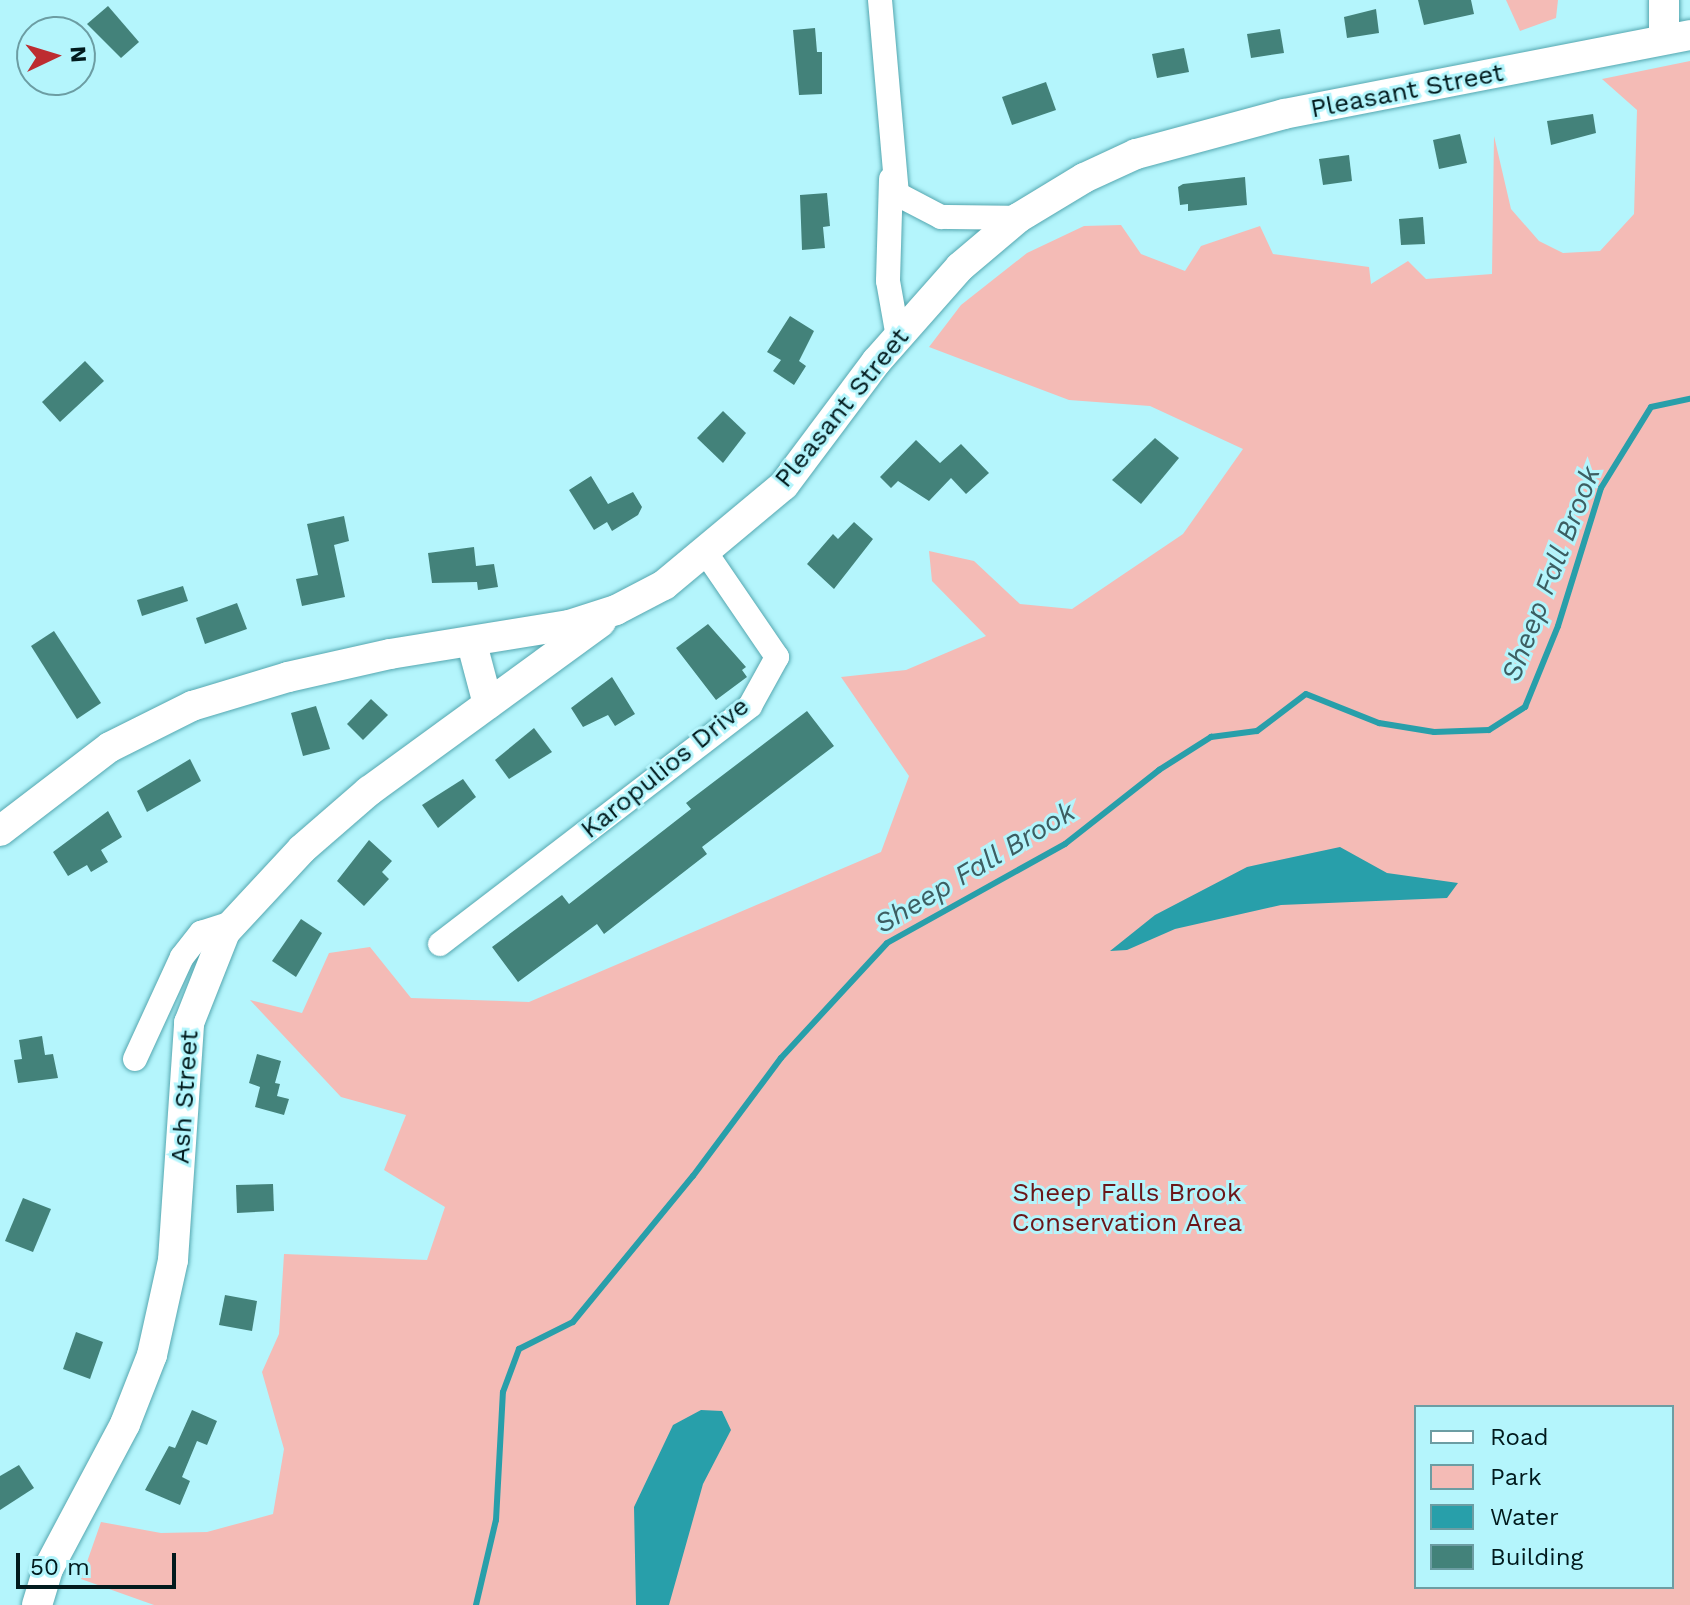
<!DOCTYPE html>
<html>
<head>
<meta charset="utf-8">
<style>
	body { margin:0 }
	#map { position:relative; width:1690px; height:1605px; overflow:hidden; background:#b4f5fc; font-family:"Work Sans",sans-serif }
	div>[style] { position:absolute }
	.green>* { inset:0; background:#f4bbb6 }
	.water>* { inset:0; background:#289faa }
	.stream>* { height:6px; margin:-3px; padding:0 3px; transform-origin:3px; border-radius:3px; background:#289faa }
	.building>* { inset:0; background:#43827a }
	.roads { filter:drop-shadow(0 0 2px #55a7b0) drop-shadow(0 0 2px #55a7b0) }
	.minor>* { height:24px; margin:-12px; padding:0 12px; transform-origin:12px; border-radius:12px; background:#fff }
	.tertiary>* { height:30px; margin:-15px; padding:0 15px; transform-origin:15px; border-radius:15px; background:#fff }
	span { translate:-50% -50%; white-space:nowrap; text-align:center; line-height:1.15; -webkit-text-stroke:6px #b4f5fc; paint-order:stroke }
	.street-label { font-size:26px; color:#011a1d }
	.park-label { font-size:26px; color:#6b1518 }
	.water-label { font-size:28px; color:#3c5e62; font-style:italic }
	.legend { position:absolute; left:1414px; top:1405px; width:260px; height:184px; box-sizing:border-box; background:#b4f5fc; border:2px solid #6c9da3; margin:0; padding:10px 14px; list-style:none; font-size:24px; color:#011a1d }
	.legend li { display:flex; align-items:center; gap:16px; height:40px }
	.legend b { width:40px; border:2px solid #6c9da3 }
	.north { position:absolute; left:16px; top:16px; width:80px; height:80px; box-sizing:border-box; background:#b4f5fc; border:2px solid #6c9da3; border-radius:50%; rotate:86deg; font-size:22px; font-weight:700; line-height:32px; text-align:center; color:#011a1d }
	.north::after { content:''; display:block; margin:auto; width:28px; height:36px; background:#bd2d31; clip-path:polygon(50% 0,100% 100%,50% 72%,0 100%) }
	.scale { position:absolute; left:16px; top:1553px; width:160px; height:36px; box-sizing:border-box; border:4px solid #011a1d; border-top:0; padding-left:10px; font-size:24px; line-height:28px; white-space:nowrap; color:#011a1d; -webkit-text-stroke:6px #b4f5fc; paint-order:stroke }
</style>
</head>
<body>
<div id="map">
	<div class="green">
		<div style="clip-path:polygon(1506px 0,1558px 0,1556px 18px,1520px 31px)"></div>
		<div style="clip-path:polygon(evenodd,1690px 61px,1690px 1605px,154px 1605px,81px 1579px,101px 1522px,161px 1533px,207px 1532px,273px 1514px,284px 1449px,262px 1372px,279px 1334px,284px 1254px,427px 1260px,445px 1207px,384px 1170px,406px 1115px,341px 1097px,250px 1000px,302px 1013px,329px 953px,370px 947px,411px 998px,529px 1002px,881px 852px,909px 776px,841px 677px,906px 670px,986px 636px,932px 581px,929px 551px,974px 561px,1020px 604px,1072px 609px,1183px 534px,1243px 449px,1150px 406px,1069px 400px,929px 347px,961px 305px,1027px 253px,1084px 226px,1121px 225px,1141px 254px,1185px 271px,1201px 246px,1260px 226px,1273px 254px,1369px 267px,1371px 284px,1408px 261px,1426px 279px,1492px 274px,1494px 136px,1511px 209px,1539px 241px,1563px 253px,1600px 251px,1634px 214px,1637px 110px,1602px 79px,1690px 61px,1416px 1407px,1672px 1407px,1672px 1587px,1416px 1587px,1416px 1407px)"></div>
	</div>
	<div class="water">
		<div style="clip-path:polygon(1340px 847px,1387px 873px,1458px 883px,1447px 898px,1281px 905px,1175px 929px,1127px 950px,1110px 951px,1155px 915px,1247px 867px)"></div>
		<div style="clip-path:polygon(701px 1410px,722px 1411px,731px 1430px,703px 1484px,669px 1605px,636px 1605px,634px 1507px,673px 1425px)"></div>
	</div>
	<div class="stream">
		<div style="left:476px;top:1605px;width:87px;rotate:-76.8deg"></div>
		<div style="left:496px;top:1520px;width:128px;rotate:-86.9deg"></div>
		<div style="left:503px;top:1392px;width:46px;rotate:-69.6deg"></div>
		<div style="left:519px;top:1349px;width:60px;rotate:-26.6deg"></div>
		<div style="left:573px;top:1322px;width:189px;rotate:-50.6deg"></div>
		<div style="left:693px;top:1176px;width:147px;rotate:-53.3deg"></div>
		<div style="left:781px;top:1058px;width:156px;rotate:-47.3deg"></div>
		<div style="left:887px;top:943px;width:204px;rotate:-29.1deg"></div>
		<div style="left:1065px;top:844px;width:120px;rotate:-38.2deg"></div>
		<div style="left:1159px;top:770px;width:62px;rotate:-32.4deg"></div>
		<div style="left:1211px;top:737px;width:46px;rotate:-7.4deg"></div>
		<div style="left:1257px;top:731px;width:61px;rotate:-37.1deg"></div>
		<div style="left:1306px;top:694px;width:79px;rotate:21.7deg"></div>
		<div style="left:1379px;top:723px;width:56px;rotate:9.3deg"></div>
		<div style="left:1434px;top:732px;width:55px;rotate:-2.1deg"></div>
		<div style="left:1489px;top:730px;width:43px;rotate:-32.6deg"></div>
		<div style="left:1525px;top:707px;width:87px;rotate:-67.8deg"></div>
		<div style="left:1558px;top:626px;width:145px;rotate:-72.7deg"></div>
		<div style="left:1601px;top:488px;width:95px;rotate:-58.3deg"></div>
		<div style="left:1651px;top:407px;width:40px;rotate:-12deg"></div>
	</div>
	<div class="building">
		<div style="clip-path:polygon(1418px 0,1471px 0,1474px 14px,1424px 25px)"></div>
		<div style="clip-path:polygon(108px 6px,139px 42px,121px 58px,87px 24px)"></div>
		<div style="clip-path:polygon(1376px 9px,1379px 33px,1347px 38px,1344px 17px)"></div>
		<div style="clip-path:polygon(815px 28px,817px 52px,822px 52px,822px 94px,799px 95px,793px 30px)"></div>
		<div style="clip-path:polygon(1280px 29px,1284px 53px,1251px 58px,1247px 34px)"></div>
		<div style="clip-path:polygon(1184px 48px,1189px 72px,1157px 78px,1152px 54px)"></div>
		<div style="clip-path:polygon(1046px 82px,1056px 110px,1012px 125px,1002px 97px)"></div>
		<div style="clip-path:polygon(1593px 114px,1596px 133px,1551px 145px,1547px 121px)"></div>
		<div style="clip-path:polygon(1460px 134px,1467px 163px,1439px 169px,1433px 140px)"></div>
		<div style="clip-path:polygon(1349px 155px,1352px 181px,1323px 185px,1319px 159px)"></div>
		<div style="clip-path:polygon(1245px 177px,1247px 205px,1188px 211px,1188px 204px,1180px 205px,1178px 187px,1183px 184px)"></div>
		<div style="clip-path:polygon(827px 193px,830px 226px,823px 227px,825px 248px,802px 250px,800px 195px)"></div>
		<div style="clip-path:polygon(1423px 217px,1425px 244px,1401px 245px,1399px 219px)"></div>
		<div style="clip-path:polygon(790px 316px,814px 331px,799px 361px,806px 366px,794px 385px,773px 371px,781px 360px,767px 352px)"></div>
		<div style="clip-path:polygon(85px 361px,104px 381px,60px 422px,42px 402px)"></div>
		<div style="clip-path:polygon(723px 411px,746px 433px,723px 463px,697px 438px)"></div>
		<div style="clip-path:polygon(1155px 438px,1179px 458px,1141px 504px,1112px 480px)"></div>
		<div style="clip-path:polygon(916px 440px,940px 463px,961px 444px,989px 473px,966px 494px,951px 478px,929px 501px,898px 481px,891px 488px,880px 477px)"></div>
		<div style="clip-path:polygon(591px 476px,608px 504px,633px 492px,642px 507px,638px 515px,612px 531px,607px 522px,594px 530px,569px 490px)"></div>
		<div style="clip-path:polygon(344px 516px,349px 541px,334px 545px,345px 597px,302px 606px,296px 579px,318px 575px,307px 524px)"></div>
		<div style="clip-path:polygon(854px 522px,873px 539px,834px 589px,807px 564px,833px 534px,838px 539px)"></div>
		<div style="clip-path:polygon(474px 547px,476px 566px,494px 564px,498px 587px,478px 590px,477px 582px,432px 583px,428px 553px)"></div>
		<div style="clip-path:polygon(183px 586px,188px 601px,142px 616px,137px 600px)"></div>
		<div style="clip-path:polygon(237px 603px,247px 629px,205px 644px,196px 618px)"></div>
		<div style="clip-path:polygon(708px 624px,746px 667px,742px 670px,747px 677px,716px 700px,676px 648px)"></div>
		<div style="clip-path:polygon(54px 631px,101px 703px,77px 719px,31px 646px)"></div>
		<div style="clip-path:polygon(612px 677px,635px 714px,615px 726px,608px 715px,583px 727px,571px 708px)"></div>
		<div style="clip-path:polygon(371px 699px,388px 715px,363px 740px,347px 724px)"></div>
		<div style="clip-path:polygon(316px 706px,330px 749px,303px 756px,291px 713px)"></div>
		<div style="clip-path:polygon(807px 711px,834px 746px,702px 847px,707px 854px,604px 934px,597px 924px,518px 982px,492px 947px,562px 895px,569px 904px,691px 809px,686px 803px)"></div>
		<div style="clip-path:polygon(534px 728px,552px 752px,509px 779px,495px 760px)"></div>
		<div style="clip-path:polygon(190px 759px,201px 781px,147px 812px,137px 791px)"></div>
		<div style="clip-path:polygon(463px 779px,476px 797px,438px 828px,422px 805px)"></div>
		<div style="clip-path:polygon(108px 811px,122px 837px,101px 850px,108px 862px,91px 872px,87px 865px,68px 876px,53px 852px)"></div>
		<div style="clip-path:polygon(369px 840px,392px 861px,382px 872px,389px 879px,364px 906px,337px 881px)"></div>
		<div style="clip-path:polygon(301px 919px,322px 933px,296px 977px,272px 961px)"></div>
		<div style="clip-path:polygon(42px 1036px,45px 1055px,53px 1054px,58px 1078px,18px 1083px,14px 1060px,22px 1059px,19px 1040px)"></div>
		<div style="clip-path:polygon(257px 1054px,281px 1061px,275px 1083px,280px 1084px,277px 1096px,289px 1099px,284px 1115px,255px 1107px,260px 1087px,249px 1083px)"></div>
		<div style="clip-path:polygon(273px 1184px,274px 1211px,237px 1213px,236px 1185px)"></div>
		<div style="clip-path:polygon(23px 1198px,51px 1209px,33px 1252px,5px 1241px)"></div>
		<div style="clip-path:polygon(225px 1295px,257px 1301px,252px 1331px,219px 1325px)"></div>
		<div style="clip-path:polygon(76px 1332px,103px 1342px,90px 1379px,63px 1369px)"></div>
		<div style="clip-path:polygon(192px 1410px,217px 1421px,207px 1445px,197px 1441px,182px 1477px,190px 1481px,180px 1505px,145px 1490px,169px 1446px,175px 1448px)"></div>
		<div style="clip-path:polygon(19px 1465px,34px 1488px,0 1510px,0 1476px)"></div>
	</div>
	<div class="roads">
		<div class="minor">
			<div style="left:880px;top:0;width:195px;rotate:85deg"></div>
			<div style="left:897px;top:194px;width:50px;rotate:27.6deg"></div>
			<div style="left:941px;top:217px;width:77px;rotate:0.7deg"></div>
			<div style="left:891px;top:179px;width:102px;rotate:91.7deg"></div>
			<div style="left:888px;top:281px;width:57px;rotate:79.9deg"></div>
			<div style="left:440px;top:944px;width:391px;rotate:-37.5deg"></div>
			<div style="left:750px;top:706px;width:56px;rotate:-61.1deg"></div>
			<div style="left:777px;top:657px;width:126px;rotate:-124.3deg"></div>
			<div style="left:135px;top:1059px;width:112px;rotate:-65.3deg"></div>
			<div style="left:182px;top:957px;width:31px;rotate:-52deg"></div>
			<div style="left:201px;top:933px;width:36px;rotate:-18deg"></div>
		</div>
		<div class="tertiary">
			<div style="left:1664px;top:0;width:38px;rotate:90deg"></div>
			<div style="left:472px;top:644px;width:62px;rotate:75.1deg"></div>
			<div style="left:0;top:831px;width:138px;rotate:-37.4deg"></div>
			<div style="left:110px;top:747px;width:92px;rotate:-26.6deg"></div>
			<div style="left:192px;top:706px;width:100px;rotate:-16.8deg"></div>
			<div style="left:288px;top:677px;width:105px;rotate:-12.7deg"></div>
			<div style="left:390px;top:654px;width:181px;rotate:-9.2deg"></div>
			<div style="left:569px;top:625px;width:49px;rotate:-17.7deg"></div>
			<div style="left:616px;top:610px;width:54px;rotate:-27.5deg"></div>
			<div style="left:664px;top:585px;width:156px;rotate:-39.8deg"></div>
			<div style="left:784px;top:485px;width:154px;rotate:-53.2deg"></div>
			<div style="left:876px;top:362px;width:127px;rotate:-48.5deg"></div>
			<div style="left:960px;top:267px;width:76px;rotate:-40.2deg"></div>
			<div style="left:1018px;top:218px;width:77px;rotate:-31.2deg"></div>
			<div style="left:1084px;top:178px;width:57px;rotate:-24.8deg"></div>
			<div style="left:1136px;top:154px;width:153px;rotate:-15.1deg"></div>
			<div style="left:1284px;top:114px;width:414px;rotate:-11deg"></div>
			<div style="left:37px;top:1605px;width:38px;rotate:-73deg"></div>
			<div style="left:48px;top:1569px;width:164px;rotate:-62deg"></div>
			<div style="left:125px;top:1424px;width:74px;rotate:-68.6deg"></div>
			<div style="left:152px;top:1355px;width:97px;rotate:-77.5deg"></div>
			<div style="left:173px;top:1260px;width:238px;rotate:-86.1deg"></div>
			<div style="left:189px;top:1023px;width:98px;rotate:-68.4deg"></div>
			<div style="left:225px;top:932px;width:113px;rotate:-47.1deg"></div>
			<div style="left:302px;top:849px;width:89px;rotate:-40.9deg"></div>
			<div style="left:369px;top:791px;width:287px;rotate:-36.1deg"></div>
		</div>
	</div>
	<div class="street-label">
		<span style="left:1407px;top:91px;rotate:-11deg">Pleasant Street</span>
		<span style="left:842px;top:408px;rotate:-51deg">Pleasant Street</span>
		<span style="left:665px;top:768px;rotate:-39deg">Karopulios Drive</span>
		<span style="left:185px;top:1097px;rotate:-86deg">Ash Street</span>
	</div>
	<div class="park-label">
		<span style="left:1127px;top:1208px">Sheep Falls Brook<br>Conservation Area</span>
	</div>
	<div class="water-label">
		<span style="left:1551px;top:574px;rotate:-69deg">Sheep Fall Brook</span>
		<span style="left:975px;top:868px;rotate:-31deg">Sheep Fall Brook</span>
	</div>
	<ul class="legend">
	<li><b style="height:10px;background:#fff"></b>Road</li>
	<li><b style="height:22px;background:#f4bbb6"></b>Park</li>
	<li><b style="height:22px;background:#289faa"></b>Water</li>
	<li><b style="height:22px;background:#43827a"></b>Building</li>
	</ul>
	<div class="north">N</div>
	<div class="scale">50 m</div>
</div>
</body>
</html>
